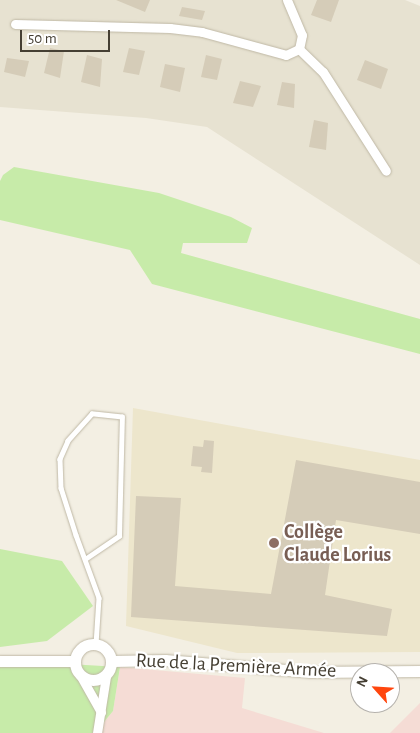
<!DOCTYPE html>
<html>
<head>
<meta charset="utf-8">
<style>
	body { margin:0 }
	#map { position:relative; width:420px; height:733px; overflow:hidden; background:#f3efe3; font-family:"Alegreya Sans",sans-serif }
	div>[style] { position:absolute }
	.residential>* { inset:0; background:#e7e2d1 }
	.education>* { inset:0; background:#ede6cc }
	.medical>* { inset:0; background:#f5dcd5 }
	.green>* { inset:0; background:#c7eba9 }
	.building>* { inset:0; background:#d5ccb8 }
	.roads { filter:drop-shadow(0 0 1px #bfb8a5) drop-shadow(0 0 1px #bfb8a5) }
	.service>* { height:4.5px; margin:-2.25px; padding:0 2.25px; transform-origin:2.25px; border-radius:2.25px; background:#fff }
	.minor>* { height:9px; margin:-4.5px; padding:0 4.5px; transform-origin:4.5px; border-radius:4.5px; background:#fff }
	.tertiary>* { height:11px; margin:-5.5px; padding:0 5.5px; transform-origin:5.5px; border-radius:5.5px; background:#fff }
	.tertiary>.ring { margin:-5.5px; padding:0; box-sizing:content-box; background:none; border:11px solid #fff; border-radius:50% }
	.dots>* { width:14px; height:14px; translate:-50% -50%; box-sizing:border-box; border:2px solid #fff; border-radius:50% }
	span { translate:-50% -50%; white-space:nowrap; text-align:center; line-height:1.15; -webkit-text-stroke:4.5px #fff; paint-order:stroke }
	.education-label { font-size:20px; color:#785e54; font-weight:700 }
	.left { translate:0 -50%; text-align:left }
	.street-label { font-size:20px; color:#453f33 }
	.north { position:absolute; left:350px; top:663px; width:50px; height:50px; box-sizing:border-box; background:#fff; border:1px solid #b5b2ad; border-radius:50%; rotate:296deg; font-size:14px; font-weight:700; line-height:20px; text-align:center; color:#453f33 }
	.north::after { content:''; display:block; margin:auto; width:18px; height:22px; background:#ff460e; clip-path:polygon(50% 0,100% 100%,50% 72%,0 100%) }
	.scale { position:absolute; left:20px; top:30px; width:90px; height:22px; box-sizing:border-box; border:2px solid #453f33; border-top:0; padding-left:6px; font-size:15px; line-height:18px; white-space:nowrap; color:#453f33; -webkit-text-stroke:4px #fff; paint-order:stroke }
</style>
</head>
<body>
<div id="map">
	<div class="residential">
		<div style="clip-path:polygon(0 0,405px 0,420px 6px,420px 265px,207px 127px,146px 118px,0 107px)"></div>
	</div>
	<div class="education">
		<div style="clip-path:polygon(133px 408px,420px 460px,420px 652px,237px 653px,126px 626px)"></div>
	</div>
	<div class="medical">
		<div style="clip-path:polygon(120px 667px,245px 678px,242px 708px,324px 733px,95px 733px,113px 711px)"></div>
		<div style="clip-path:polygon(420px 703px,420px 733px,390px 733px)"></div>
	</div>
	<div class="green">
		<div style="clip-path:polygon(14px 167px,159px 193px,231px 217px,252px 228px,247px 243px,183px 243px,181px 253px,420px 319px,420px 354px,152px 284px,130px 250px,0 220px,0 181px,3px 175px)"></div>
		<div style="clip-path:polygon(0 549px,62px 561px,93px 606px,47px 641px,0 647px)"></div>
		<div style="clip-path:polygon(0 660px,120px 667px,113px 711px,95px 733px,0 733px)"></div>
	</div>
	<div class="building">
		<div style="clip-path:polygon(116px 0,150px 0,145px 12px)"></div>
		<div style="clip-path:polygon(317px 0,339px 0,331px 22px,311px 15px)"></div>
		<div style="clip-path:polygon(182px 7px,205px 11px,202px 20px,179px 16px)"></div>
		<div style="clip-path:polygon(50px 48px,64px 51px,60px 78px,44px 73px)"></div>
		<div style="clip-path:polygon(129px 48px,145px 51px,139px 75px,123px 72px)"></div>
		<div style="clip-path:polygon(87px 55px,102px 59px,100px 87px,81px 82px)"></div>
		<div style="clip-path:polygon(206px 55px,222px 59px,217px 80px,201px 77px)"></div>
		<div style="clip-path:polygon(7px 58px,29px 61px,25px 77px,4px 72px)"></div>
		<div style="clip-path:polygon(365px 60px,388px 69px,381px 89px,357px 80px)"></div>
		<div style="clip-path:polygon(165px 64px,185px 68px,180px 92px,160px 87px)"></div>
		<div style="clip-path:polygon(240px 81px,261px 86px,253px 107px,233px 103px)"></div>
		<div style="clip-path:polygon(282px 82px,295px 84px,294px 108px,277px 105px)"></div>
		<div style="clip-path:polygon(314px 120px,328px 123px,326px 150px,309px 147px)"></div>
		<div style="clip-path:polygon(204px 440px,214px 441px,212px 473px,201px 472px,202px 467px,191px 466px,193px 446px,203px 447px)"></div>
		<div style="clip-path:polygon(296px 460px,420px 482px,420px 534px,336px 520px,325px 595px,392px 609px,387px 636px,131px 617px,136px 496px,181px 498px,175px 586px,271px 594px)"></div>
	</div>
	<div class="roads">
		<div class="service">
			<div style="left:85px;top:559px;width:41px;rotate:-34.1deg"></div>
			<div style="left:119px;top:536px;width:119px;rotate:-88.6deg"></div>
			<div style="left:122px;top:417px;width:30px;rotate:-174deg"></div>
			<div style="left:92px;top:414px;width:36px;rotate:132deg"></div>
			<div style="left:68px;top:441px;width:20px;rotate:114deg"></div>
			<div style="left:60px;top:459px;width:29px;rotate:88deg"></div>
			<div style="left:61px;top:488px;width:49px;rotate:72.3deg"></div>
			<div style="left:76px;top:535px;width:67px;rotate:69.9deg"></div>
			<div style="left:99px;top:598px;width:46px;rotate:93.7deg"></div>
		</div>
		<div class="minor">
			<div style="left:287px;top:0;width:38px;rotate:67deg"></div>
			<div style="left:302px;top:35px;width:14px;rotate:102deg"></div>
			<div style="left:299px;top:49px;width:33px;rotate:44deg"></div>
			<div style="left:323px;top:72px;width:117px;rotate:57.5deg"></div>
			<div style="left:15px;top:24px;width:155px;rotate:1.5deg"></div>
			<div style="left:170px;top:28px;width:32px;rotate:7deg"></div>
			<div style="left:202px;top:32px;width:87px;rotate:15.3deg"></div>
			<div style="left:286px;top:55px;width:14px;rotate:-25deg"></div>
			<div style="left:79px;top:673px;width:45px;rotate:60.6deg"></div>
			<div style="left:97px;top:733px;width:58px;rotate:-81deg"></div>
		</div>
		<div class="tertiary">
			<div class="ring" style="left:75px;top:644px;width:25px;height:25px"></div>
			<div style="left:0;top:661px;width:75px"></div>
			<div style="left:112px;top:661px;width:53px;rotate:-1.1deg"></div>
			<div style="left:165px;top:660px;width:145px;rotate:4.7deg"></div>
			<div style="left:310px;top:672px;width:110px;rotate:-0.5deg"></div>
		</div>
	</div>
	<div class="dots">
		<div style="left:274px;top:543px;background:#8d6e63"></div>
	</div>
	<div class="education-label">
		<span class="left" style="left:284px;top:544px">Collège<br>Claude Lorius</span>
	</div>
	<div class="street-label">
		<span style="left:236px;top:666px;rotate:3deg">Rue de la Première Armée</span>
	</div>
	<div class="north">N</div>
	<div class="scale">50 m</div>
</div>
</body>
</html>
